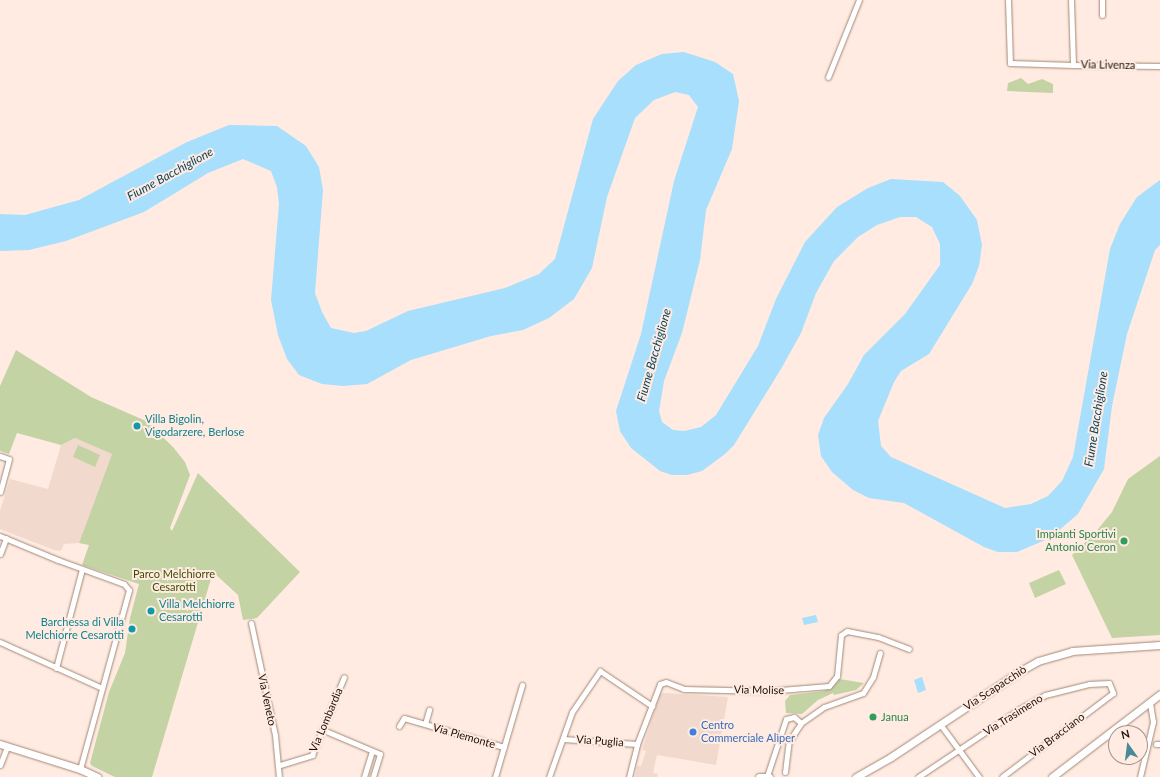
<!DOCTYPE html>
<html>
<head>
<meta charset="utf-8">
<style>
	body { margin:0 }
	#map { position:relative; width:1160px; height:777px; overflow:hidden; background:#ffebe1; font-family:Lato,sans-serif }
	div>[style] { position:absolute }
	.built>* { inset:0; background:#f1dacd }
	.green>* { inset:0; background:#c4d3a4 }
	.water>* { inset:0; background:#a7dffc }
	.roads { filter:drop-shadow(0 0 1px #a38776) drop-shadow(0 0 1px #a38776) }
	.street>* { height:5px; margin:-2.5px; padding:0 2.5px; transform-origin:2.5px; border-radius:2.5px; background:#fff }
	.secondary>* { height:7px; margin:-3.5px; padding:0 3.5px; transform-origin:3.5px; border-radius:3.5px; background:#fff }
	.dots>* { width:11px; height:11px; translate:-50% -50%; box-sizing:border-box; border:2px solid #ffebe1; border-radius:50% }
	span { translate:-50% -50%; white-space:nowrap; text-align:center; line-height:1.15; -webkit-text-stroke:4px #ffebe1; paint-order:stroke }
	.street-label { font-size:11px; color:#1d120c }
	.culture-label { font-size:11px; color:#0d838f }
	.left { translate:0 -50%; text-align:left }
	.right { translate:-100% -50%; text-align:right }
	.leisure-label { font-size:11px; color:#27864d }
	.park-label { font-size:11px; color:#3d4d02 }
	.shop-label { font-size:11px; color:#366cbe }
	.water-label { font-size:12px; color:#09455d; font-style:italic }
	.north { position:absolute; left:1108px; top:725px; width:40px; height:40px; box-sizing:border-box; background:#ffebe1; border:1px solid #a5948c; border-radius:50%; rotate:346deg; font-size:11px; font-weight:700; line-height:16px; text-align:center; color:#1d120c }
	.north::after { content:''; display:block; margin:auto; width:14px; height:18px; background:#468b97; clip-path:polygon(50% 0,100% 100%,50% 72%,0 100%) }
</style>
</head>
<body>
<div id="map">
	<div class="built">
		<div style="clip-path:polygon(75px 438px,112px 454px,79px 543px,64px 544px,61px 551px,54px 550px,0 529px,0 511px,10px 479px,48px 489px,61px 445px)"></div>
		<div style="clip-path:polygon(665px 693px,728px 697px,716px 765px,657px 755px,653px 773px,658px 774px,657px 777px,635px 777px,637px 766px,641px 766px,646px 751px,642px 750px,653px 715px,660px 694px)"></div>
	</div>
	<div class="green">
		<div style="clip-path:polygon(1021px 78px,1028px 84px,1042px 79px,1053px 84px,1053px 93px,1007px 91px,1008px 83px)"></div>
		<div style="clip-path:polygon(16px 350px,91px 397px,146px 421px,173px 447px,185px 462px,190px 475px,170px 528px,172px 531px,198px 473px,300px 572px,257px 618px,243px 620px,238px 595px,213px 572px,152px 777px,115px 777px,92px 766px,90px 763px,109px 692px,125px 653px,130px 618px,139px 584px,82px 565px,89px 545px,79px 543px,112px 454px,75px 438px,61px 445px,17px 433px,9px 454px,0 451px,0 386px)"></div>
		<div style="clip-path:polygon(78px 445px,100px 455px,95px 467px,73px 457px)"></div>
		<div style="clip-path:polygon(1160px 456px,1160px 635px,1112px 638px,1072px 555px,1094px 534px,1112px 512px,1128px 479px)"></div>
		<div style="clip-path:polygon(1059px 570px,1066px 584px,1035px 598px,1029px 583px)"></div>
		<div style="clip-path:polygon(839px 679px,864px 683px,856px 690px,834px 695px,833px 693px,818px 700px,802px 714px,786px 713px,785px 701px,790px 695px,824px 691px,834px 686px)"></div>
	</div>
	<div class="water">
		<div style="clip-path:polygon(684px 52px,715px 62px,733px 74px,739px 101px,732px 149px,706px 210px,700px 260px,682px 333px,664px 381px,659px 411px,662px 422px,673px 430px,684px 431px,701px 427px,716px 415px,758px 346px,776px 299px,805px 242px,837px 207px,868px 188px,891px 179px,943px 182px,960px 196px,977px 220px,982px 245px,979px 266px,972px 284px,929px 354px,901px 371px,894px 382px,878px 421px,881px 446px,891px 457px,1005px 508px,1031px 504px,1048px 496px,1062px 481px,1073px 457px,1110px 249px,1120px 224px,1137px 197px,1160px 180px,1160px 245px,1155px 250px,1127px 334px,1112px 406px,1104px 469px,1078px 514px,1050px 538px,1017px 552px,998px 552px,984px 547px,904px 503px,869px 498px,853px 490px,832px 472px,821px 456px,818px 435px,824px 418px,848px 384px,864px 355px,905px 314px,940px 265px,940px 244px,932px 227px,916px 217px,900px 217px,877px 225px,858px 237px,834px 261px,816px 293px,801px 333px,781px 369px,734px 445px,725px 454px,702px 471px,687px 475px,672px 475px,660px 471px,631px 448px,620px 431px,616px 411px,641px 334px,674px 181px,698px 107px,689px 95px,675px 92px,654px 100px,635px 118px,607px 197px,592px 268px,574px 299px,549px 318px,523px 330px,491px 336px,411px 360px,367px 384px,343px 386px,322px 384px,299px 375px,287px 359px,278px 335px,271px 300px,279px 204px,277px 187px,271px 171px,243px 159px,208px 173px,144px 212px,66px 241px,29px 250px,0 251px,0 214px,25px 215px,79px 200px,187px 142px,229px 125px,277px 126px,306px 146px,319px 167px,323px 190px,315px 293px,322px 312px,331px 328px,354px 333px,366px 331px,408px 311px,505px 288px,539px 274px,555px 259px,593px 119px,618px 81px,636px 65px,662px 54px)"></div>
		<div style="clip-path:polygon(816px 615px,818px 622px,804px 625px,802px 618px)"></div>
		<div style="clip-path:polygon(922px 677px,926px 690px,918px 693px,914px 680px)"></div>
	</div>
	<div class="roads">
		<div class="street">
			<div style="left:1008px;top:0;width:63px;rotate:88.2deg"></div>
			<div style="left:1010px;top:63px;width:63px;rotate:1.8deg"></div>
			<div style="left:1071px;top:0;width:65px;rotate:88.2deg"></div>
			<div style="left:1073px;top:65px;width:87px;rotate:0.7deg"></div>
			<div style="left:1102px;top:0;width:15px;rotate:90deg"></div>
			<div style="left:828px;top:77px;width:83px;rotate:-68.1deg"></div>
			<div style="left:0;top:456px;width:9px;rotate:18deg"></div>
			<div style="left:9px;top:459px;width:34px;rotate:105deg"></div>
			<div style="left:0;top:536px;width:63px;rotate:22.5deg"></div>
			<div style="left:58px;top:560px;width:70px;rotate:20deg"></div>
			<div style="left:124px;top:584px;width:8px;rotate:50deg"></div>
			<div style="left:129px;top:590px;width:186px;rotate:105.3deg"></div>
			<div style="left:0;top:554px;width:17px;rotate:-69deg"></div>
			<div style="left:251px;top:623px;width:115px;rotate:77.9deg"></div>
			<div style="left:275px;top:735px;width:42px;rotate:84.6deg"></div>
			<div style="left:0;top:642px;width:112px;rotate:24.3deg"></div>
			<div style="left:56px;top:668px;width:102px;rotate:-75.3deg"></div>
			<div style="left:425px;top:724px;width:15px;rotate:-74deg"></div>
			<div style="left:940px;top:724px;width:66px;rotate:53.7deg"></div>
			<div style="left:399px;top:726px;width:9px;rotate:-58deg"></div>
			<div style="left:404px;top:718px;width:104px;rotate:16.2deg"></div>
			<div style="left:328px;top:732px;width:56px;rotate:22.9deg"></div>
			<div style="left:380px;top:754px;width:24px;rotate:107deg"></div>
			<div style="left:563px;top:739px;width:74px;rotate:3.9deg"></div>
			<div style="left:1156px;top:744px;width:4px"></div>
			<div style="left:0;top:765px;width:19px;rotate:-69deg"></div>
			<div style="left:280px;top:765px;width:34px;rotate:-17deg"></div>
			<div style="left:312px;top:755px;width:84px;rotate:-67.7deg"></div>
			<div style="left:785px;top:772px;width:31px;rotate:-83deg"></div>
			<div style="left:789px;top:741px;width:22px;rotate:-56deg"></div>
			<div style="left:767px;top:776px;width:60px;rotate:-71.6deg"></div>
			<div style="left:786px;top:719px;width:8px;rotate:-14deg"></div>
			<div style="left:794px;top:717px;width:9px;rotate:41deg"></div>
			<div style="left:801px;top:723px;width:28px;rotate:-35deg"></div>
			<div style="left:824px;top:707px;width:41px;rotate:-19.7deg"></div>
			<div style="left:863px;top:693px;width:19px;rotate:-58deg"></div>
			<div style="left:873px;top:677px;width:25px;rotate:-74deg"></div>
			<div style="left:364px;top:777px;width:27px;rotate:-73deg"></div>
			<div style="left:495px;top:777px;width:96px;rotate:-73.6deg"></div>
			<div style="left:549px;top:777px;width:69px;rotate:-70.5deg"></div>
			<div style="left:572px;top:712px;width:50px;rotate:-55.7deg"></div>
			<div style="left:600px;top:671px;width:63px;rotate:33.9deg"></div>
			<div style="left:629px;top:777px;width:34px;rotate:-76deg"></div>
			<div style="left:637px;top:744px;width:64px;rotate:-69deg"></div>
			<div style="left:660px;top:684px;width:6px;rotate:-18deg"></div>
			<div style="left:666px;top:682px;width:19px;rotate:21deg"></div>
			<div style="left:684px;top:689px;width:84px;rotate:1.4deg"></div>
			<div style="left:768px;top:691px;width:61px;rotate:-4.7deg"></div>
			<div style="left:829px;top:686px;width:13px;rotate:-51deg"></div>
			<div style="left:837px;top:676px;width:41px;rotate:-84.4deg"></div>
			<div style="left:841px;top:635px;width:7px;rotate:-34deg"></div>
			<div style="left:847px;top:631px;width:32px;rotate:11deg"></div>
			<div style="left:878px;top:637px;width:33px;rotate:21deg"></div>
			<div style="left:918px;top:777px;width:120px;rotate:-33.8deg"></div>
			<div style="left:1018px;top:710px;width:31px;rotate:-29deg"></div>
			<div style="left:1045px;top:695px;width:45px;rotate:-14deg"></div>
			<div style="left:1089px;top:684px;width:20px;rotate:-3deg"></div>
			<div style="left:1109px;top:683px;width:11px;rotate:68deg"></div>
			<div style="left:1113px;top:693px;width:139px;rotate:142.9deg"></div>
			<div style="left:1140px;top:777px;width:57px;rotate:-76.7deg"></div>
			<div style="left:1153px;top:722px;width:20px;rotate:-99deg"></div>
		</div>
		<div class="secondary">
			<div style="left:0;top:744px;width:84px;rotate:17.4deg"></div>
			<div style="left:80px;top:769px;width:19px;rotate:25deg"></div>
			<div style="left:759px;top:777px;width:10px"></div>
			<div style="left:856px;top:777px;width:40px;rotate:-29.7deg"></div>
			<div style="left:891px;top:757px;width:157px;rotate:-33.6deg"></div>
			<div style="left:1022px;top:670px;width:18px;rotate:-29deg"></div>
			<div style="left:1038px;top:661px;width:35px;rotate:-16deg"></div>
			<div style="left:1072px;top:651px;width:88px;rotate:-3.9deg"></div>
			<div style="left:1052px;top:777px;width:136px;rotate:-37.5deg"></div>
		</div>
	</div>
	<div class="dots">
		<div style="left:137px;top:426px;background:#0f9aa8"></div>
		<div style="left:1124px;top:541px;background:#2e9e5b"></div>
		<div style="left:151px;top:611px;background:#0f9aa8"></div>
		<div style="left:132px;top:629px;background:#0f9aa8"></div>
		<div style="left:873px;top:717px;background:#2e9e5b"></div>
		<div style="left:693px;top:732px;background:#3f7fe0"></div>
	</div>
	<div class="street-label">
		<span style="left:1108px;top:65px;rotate:1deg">Via Livenza</span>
		<span style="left:995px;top:688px;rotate:-33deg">Via Scapacchiò</span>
		<span style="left:759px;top:690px;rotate:1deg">Via Molise</span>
		<span style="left:267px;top:700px;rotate:78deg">Via Veneto</span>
		<span style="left:1013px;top:715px;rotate:-32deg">Via Trasimeno</span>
		<span style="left:326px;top:720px;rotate:-67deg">Via Lombardia</span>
		<span style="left:1057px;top:735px;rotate:-37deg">Via Bracciano</span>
		<span style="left:464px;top:736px;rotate:16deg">Via Piemonte</span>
		<span style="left:600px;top:741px;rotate:4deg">Via Puglia</span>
	</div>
	<div class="culture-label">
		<span class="left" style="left:145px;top:426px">Villa Bigolin,<br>Vigodarzere, Berlose</span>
		<span class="left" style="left:159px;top:611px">Villa Melchiorre<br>Cesarotti</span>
		<span class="right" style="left:124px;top:629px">Barchessa di Villa<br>Melchiorre Cesarotti</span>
	</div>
	<div class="leisure-label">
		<span class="right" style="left:1116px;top:541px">Impianti Sportivi<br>Antonio Ceron</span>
		<span class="left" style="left:881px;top:717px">Janua</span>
	</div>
	<div class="park-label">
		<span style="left:174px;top:581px">Parco Melchiorre<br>Cesarotti</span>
	</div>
	<div class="shop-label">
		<span class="left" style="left:701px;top:732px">Centro<br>Commerciale Alìper</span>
	</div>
	<div class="water-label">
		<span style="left:170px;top:174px;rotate:-29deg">Fiume Bacchiglione</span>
		<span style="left:654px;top:355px;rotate:-74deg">Fiume Bacchiglione</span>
		<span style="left:1096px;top:419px;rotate:-81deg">Fiume Bacchiglione</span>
	</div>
	<div class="north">N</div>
</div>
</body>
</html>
